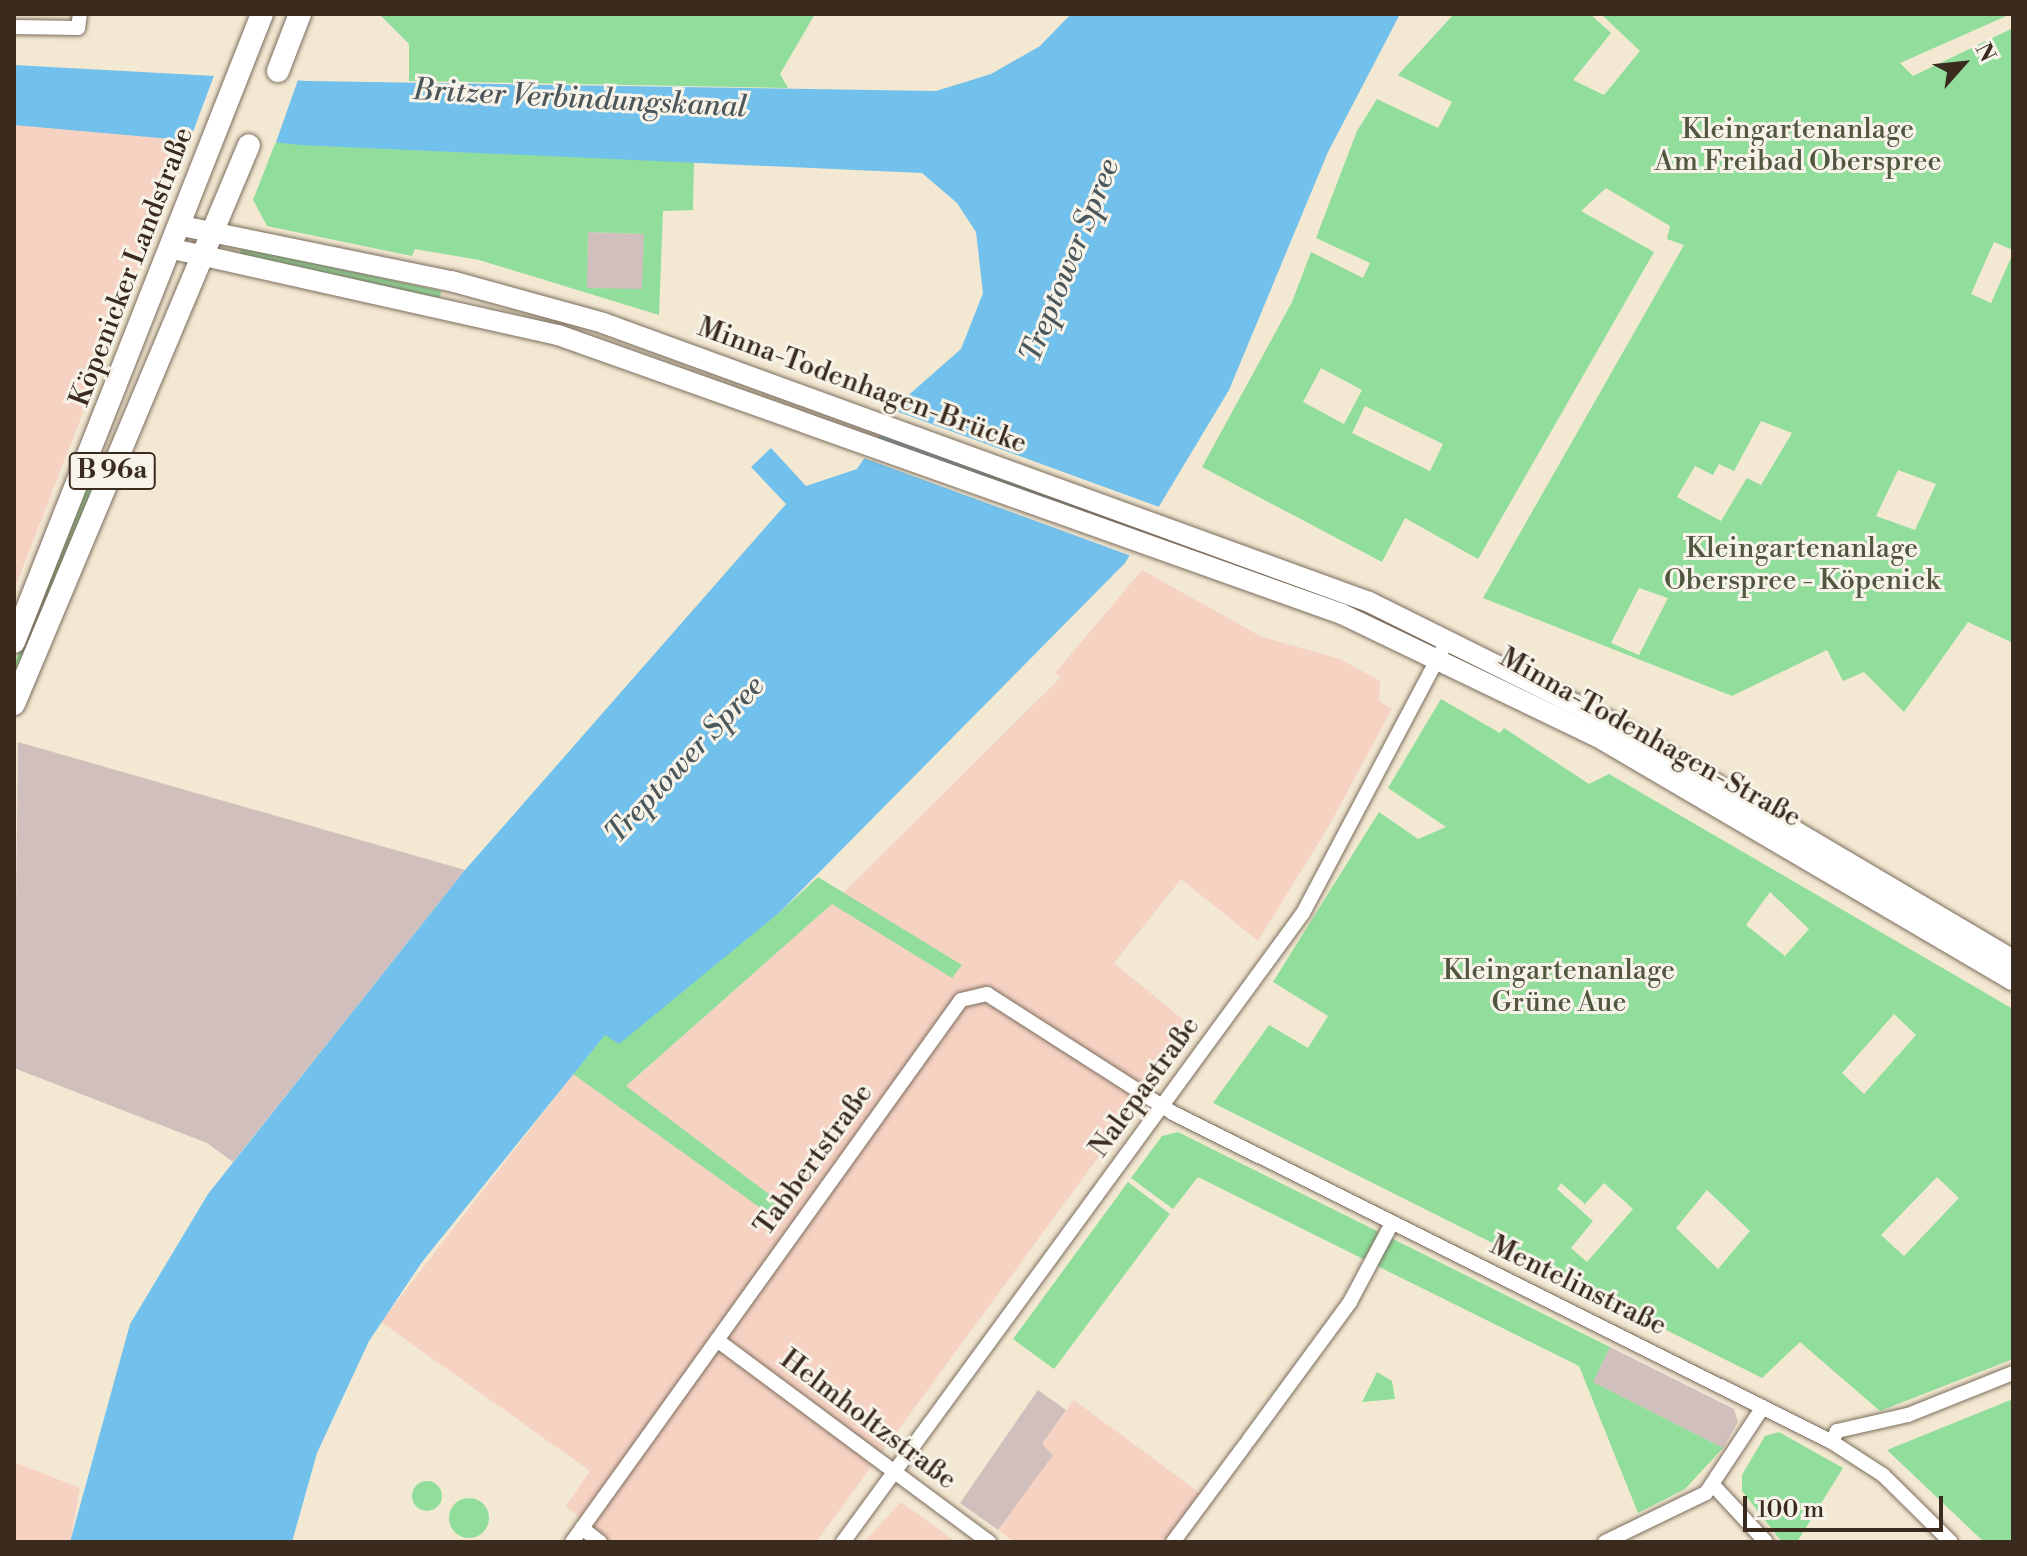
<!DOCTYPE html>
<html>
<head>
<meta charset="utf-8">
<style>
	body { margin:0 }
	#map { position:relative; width:2027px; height:1556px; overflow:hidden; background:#f3e8d2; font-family:"Libre Bodoni",serif }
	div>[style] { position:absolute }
	.built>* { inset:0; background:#f6d2c3 }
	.industrial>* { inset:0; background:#d1bfbd }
	.green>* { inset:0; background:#91de9c }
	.round { border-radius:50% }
	.water>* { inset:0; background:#72c1ec }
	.pier>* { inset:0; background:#f3e8d2 }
	.roads { filter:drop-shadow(0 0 2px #7b6c5d) drop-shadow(0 0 2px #7b6c5d) }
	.street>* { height:14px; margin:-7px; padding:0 7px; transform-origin:7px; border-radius:7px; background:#fff }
	.secondary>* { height:20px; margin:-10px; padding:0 10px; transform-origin:10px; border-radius:10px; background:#fff }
	.primary>* { height:22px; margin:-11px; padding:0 11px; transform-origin:11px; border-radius:11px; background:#fff }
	span { translate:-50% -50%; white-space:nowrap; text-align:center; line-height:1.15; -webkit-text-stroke:6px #f7f3e8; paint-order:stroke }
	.shield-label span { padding:2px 6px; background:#f7f3e8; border:2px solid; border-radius:6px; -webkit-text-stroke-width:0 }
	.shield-label { font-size:26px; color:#3b2a1e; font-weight:700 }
	.park-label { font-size:28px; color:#50573e }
	.street-label { font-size:28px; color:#3b2a1e }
	.water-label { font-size:30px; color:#4c575c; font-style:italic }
	.frame { position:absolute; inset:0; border:16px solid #3b2a1e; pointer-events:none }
	.north { position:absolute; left:1923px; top:24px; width:80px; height:80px; -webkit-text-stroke:6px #f7f3e8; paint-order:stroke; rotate:63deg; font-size:22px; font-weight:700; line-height:32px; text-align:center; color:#3b2a1e }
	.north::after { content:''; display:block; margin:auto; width:28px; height:36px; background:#3b2a1e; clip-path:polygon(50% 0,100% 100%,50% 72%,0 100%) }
	.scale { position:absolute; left:1743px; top:1496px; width:200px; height:36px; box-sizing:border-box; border:4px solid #3b2a1e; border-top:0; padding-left:10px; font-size:24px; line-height:28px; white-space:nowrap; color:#3b2a1e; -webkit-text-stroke:6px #f7f3e8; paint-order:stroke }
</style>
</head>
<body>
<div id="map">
	<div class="built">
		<div style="clip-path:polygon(14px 124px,190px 138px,14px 590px)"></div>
		<div style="clip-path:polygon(1142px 570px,1262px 637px,1340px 659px,1380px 681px,1379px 701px,1392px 709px,1330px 824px,1258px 941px,1181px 879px,1114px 963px,1193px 1028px,816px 1542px,609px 1542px,566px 1506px,590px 1471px,381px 1322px,573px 1074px,626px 1086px,832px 904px,1061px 677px,1055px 673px)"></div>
		<div style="clip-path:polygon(1074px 1400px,1201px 1494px,1166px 1542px,1015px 1542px,998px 1530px,1052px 1454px,1042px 1444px)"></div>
		<div style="clip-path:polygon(14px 1462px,80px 1488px,70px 1542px,14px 1542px)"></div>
		<div style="clip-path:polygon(901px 1502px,956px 1542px,864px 1542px)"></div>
	</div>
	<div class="industrial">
		<div style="clip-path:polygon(588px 232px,644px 234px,643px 290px,586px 288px)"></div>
		<div style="clip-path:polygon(18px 742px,465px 870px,233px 1162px,207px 1143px,14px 1068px)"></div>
		<div style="clip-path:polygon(1610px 1347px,1734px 1409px,1738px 1422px,1723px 1448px,1593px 1382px)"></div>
		<div style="clip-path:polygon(1038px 1390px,1066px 1410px,1042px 1444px,1053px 1455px,998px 1530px,960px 1503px)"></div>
	</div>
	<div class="green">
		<div style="clip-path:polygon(379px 14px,815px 14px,780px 74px,788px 88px,409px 81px,409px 44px)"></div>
		<div style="clip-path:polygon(evenodd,1454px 14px,1590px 14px,1611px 33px,1573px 80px,1604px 95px,1640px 51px,1601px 14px,2011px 14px,1900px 63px,1913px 76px,2013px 28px,2013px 250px,1994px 242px,1971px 294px,1991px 303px,2013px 253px,2013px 643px,1968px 622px,1904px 712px,1864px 672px,1843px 681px,1827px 650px,1732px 696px,1483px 598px,1684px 245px,1667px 239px,1670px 226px,1606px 188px,1581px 211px,1654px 252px,1478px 559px,1405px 518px,1382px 562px,1202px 467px,1292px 302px,1311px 252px,1363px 278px,1370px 263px,1316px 238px,1357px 131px,1377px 99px,1438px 128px,1452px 102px,1398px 75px,1454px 14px,1321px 368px,1362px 390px,1344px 424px,1303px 402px,1321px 368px,1454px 14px,1365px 406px,1443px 444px,1430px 471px,1352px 433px,1365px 406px,1454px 14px,1761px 421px,1792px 433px,1761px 485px,1747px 478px,1721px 521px,1677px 497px,1695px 466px,1713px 475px,1719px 464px,1734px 471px,1761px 421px,1454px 14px,1898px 470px,1936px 484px,1915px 530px,1876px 516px,1898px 470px,1454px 14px,1639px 588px,1668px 598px,1639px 655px,1611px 643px,1639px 588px)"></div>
		<div style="clip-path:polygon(evenodd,276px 141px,694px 162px,693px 210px,663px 211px,659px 315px,479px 260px,415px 249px,412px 256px,267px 226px,253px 200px,276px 141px,588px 232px,644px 234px,642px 289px,587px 288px,588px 232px)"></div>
		<div style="clip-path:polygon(242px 248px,441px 291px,440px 298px,239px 254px)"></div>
		<div style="clip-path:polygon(95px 469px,102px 473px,14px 675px,14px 664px)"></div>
		<div style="clip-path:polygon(evenodd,1441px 699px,1500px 733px,1504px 728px,1589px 784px,1609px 774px,2013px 1009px,2013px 1359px,1880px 1411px,1800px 1342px,1762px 1378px,1213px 1103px,1269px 1025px,1308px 1048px,1328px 1016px,1273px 982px,1379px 812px,1418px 839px,1446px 827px,1388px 788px,1441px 699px,1770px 892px,1809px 929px,1785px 956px,1746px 925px,1770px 892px,1441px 699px,1894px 1014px,1916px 1035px,1864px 1094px,1842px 1073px,1894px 1014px,1441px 699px,1937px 1177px,1959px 1198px,1904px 1256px,1881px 1235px,1937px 1177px,1441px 699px,1561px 1183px,1585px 1204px,1604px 1183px,1633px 1209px,1587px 1262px,1571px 1248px,1593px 1221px,1557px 1189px,1561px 1183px,1441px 699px,1707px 1190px,1750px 1231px,1718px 1269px,1676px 1228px,1707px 1190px)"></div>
		<div style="clip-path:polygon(818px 877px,962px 965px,952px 978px,832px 904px,626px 1086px,782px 1204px,773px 1217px,573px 1074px,605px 1035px,780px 912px)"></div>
		<div style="clip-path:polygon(1178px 1132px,1610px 1347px,1593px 1382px,1723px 1448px,1685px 1489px,1638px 1513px,1579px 1366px,1198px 1177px,1173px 1209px,1131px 1178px,1162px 1136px)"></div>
		<div style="clip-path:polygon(1128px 1182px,1170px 1214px,1054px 1369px,1013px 1339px)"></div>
		<div style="clip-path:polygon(1377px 1372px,1392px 1381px,1395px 1399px,1362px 1402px)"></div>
		<div style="clip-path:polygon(2013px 1399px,2013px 1542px,1984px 1542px,1887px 1450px)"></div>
		<div style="clip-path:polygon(1779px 1432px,1843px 1468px,1797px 1542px,1782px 1542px,1742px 1491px,1742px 1475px,1765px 1436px)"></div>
		<div class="round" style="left:412px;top:1481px;width:30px;height:30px"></div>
		<div class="round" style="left:449px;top:1498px;width:40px;height:40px"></div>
	</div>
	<div class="water">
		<div style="clip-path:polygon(1071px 14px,1400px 14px,1328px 152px,1229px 390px,1125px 563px,780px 912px,619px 1044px,605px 1035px,422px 1262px,369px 1341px,317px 1453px,292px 1542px,70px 1542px,130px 1324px,208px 1194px,465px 870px,786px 504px,751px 467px,771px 448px,806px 486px,857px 469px,903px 400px,961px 349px,983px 293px,976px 232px,957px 203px,922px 173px,300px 145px,186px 132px,182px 140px,14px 125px,14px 65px,308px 81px,936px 91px,991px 74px,1040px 46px)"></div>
	</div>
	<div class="pier">
		<div style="clip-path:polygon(215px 73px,299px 77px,275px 145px,191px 137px)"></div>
		<div style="clip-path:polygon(896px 411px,1162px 508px,1150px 529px,881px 431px)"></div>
		<div style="clip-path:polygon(874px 439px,1145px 538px,1134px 557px,861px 457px)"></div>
	</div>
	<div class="roads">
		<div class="street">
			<div style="left:14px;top:27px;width:64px;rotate:0.9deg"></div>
			<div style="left:78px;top:28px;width:14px;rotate:-82deg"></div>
			<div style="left:717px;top:1340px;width:339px;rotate:36.6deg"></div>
			<div style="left:1248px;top:1441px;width:172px;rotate:-53.7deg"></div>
			<div style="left:1350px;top:1302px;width:89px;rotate:-62deg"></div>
			<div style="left:1832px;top:1442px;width:12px;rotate:-66deg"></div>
			<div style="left:1837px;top:1431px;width:73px;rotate:-12.7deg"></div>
			<div style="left:1908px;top:1415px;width:113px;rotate:-21.8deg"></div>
			<div style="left:1714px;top:1486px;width:76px;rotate:47.1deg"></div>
			<div style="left:582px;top:1528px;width:23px;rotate:38deg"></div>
			<div style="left:572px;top:1542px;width:667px;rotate:-54.33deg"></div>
			<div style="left:961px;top:1000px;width:27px;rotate:-13deg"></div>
			<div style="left:987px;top:994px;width:221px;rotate:32.6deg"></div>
			<div style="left:1173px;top:1113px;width:737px;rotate:26.53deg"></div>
			<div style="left:1832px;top:1442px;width:61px;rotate:32.9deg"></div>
			<div style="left:1883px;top:1475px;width:95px;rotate:44.6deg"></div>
			<div style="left:843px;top:1542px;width:779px;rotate:-53.82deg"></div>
			<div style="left:1303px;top:913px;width:297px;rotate:-62.1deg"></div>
			<div style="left:1173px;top:1542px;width:121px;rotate:-53.4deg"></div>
			<div style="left:1605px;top:1542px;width:112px;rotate:-25.9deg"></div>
			<div style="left:1706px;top:1493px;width:103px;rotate:-56.5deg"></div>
		</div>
		<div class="secondary">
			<div style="left:182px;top:226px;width:275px;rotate:11.6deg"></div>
			<div style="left:451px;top:281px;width:158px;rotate:15.4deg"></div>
			<div style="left:603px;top:323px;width:815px;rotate:20.01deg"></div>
			<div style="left:1369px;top:602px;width:268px;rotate:26.4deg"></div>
			<div style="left:1609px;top:721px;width:469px;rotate:30.6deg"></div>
			<div style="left:173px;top:249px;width:394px;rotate:12.6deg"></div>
			<div style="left:558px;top:335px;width:832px;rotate:19.59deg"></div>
			<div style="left:1342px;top:614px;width:282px;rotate:25.7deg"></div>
			<div style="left:1596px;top:736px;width:484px;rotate:30.4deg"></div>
		</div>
		<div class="primary">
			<div style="left:278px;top:71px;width:61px;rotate:-68.9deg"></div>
			<div style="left:14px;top:642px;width:675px;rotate:-68.45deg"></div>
			<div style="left:14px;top:704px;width:606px;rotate:-67.2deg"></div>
		</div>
	</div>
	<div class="shield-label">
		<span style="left:112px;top:471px">B 96a</span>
	</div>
	<div class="park-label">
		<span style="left:1798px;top:146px">Kleingartenanlage<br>Am Freibad Oberspree</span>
		<span style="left:1802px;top:565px">Kleingartenanlage<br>Oberspree - Köpenick</span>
		<span style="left:1559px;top:987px">Kleingartenanlage<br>Grüne Aue</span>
	</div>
	<div class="street-label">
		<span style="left:132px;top:267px;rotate:-69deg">Köpenicker Landstraße</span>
		<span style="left:862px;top:386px;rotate:20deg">Minna-Todenhagen-Brücke</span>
		<span style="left:1650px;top:738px;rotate:29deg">Minna-Todenhagen-Straße</span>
		<span style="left:1145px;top:1087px;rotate:-54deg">Nalepastraße</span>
		<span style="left:814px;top:1160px;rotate:-54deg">Tabbertstraße</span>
		<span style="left:1578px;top:1286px;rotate:26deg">Mentelinstraße</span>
		<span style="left:868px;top:1420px;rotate:37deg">Helmholtzstraße</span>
	</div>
	<div class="water-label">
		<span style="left:580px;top:99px;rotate:3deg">Britzer Verbindungskanal</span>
		<span style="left:1070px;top:261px;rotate:-68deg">Treptower Spree</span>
		<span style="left:685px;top:760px;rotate:-47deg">Treptower Spree</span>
	</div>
	<div class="frame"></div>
	<div class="north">N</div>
	<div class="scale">100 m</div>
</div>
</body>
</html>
